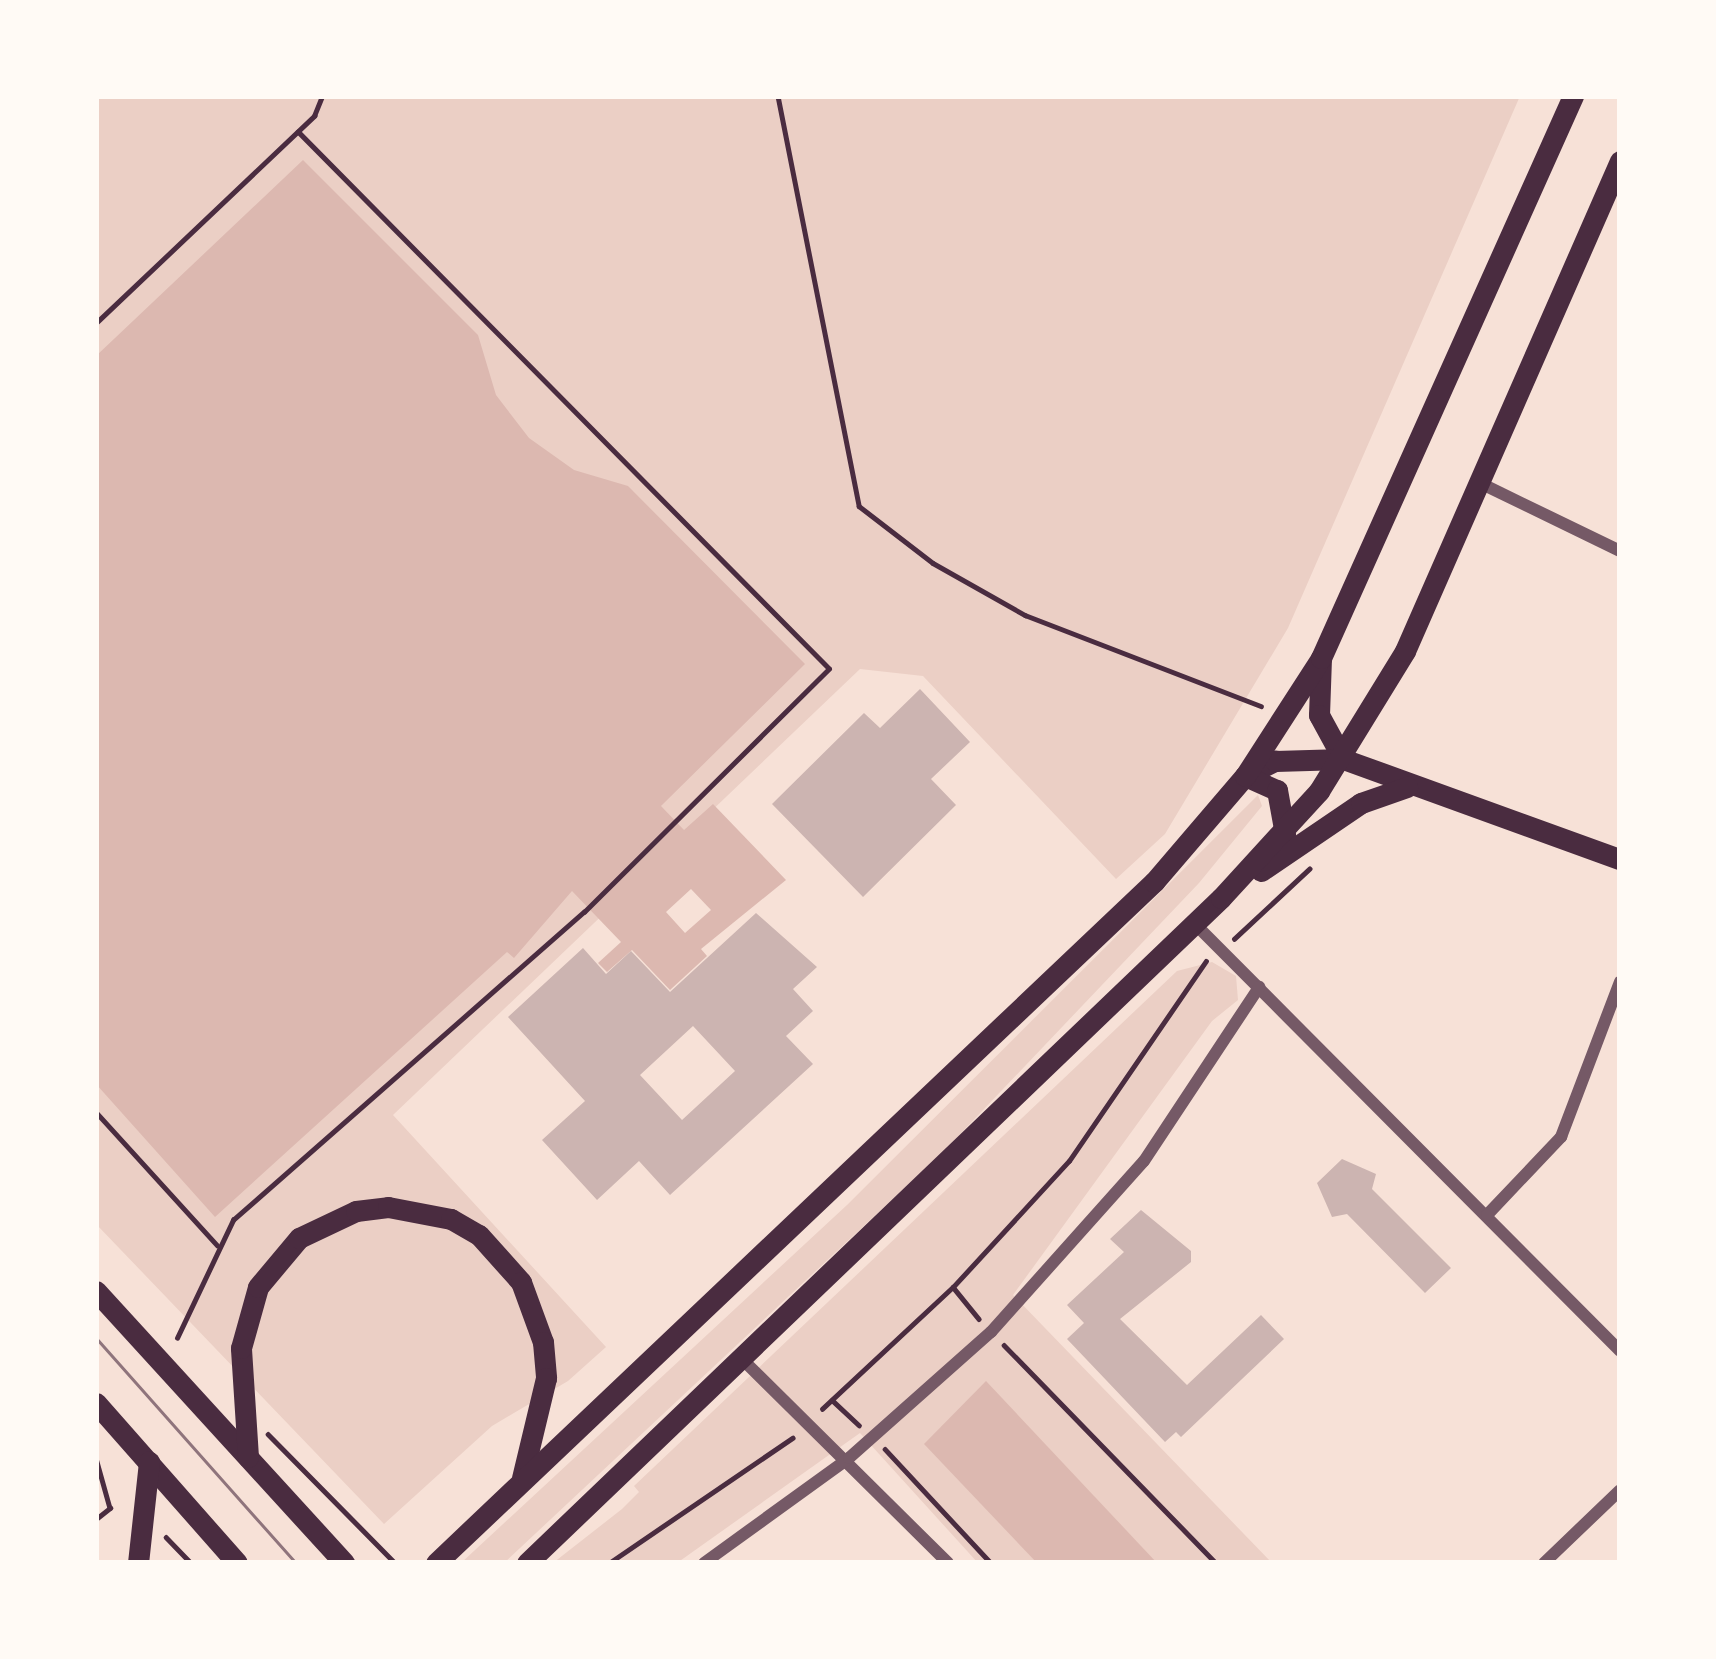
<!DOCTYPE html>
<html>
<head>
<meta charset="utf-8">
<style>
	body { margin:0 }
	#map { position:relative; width:1716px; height:1659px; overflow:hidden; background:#f7e1d7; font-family:"Libre Baskerville",serif }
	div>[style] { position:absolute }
	.green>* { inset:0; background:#ebcfc5 }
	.water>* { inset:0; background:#dcb8b0 }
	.building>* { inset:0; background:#ccb4b1 }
	.path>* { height:4.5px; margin:-2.25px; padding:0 2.25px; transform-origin:2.25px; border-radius:2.25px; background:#4a2c40 }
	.minor>* { height:12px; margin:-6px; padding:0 6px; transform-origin:6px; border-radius:6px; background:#755966 }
	.primary>* { height:21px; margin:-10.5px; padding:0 10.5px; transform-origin:10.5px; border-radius:10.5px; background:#4a2c40 }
	.tram>* { height:3px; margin:-1.5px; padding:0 1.5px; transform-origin:1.5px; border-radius:1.5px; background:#8f747c }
	span { translate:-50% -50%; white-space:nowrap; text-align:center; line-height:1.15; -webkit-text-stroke:12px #fffaf5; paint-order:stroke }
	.frame { position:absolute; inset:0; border:99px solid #fffaf5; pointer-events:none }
</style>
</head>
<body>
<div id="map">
	<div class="green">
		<div style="clip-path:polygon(96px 96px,1520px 96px,1288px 628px,1165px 834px,1116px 879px,923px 676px,860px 669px,393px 1115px,606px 1347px,568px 1381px,492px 1426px,384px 1524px,96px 1224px)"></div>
		<div style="clip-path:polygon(1258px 795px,1262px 806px,1199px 883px,946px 1149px,504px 1563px,461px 1563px,847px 1205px)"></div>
		<div style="clip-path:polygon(1212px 962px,1236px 976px,1238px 1000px,1212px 1021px,1013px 1295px,1272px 1563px,978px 1563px,860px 1433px,677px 1563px,553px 1563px,622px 1509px,639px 1492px,634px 1486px,1177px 971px)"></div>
	</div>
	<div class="water">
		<div style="clip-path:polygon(evenodd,303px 160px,478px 335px,496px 395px,529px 438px,574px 470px,628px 486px,805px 664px,661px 806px,684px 830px,713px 804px,786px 880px,701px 949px,707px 956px,670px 990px,632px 950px,607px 972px,598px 963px,621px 942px,572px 891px,514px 958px,507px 952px,215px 1217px,96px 1084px,96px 356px,303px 160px,691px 889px,711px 910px,685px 933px,666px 912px,691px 889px)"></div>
		<div style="clip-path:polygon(986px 1381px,1157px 1563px,1037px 1563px,924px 1444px)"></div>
	</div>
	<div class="building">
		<div style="clip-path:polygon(920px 689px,970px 742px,931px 779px,956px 805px,863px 897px,772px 804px,864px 713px,880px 728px)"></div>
		<div style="clip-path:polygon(evenodd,756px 913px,817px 967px,793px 989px,813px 1011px,786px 1036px,813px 1064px,670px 1195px,639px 1161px,597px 1200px,542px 1140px,585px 1101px,508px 1017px,583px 948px,606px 974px,631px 951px,670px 992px,756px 913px,693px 1026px,735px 1071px,682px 1120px,640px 1075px,693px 1026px)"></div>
		<div style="clip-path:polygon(1342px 1159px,1376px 1174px,1372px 1189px,1451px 1268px,1425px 1293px,1347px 1214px,1332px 1217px,1317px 1183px)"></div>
		<div style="clip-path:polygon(1141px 1210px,1191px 1251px,1191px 1262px,1120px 1319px,1187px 1385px,1261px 1315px,1284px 1339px,1181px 1437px,1176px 1432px,1165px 1442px,1067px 1339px,1084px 1323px,1067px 1305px,1124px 1252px,1110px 1239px)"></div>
	</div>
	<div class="path">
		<div style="left:778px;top:96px;width:418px;rotate:78.8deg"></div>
		<div style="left:859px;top:506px;width:93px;rotate:37.6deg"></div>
		<div style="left:933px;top:563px;width:106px;rotate:29.5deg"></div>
		<div style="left:1025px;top:615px;width:253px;rotate:21.1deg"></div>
		<div style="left:96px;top:323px;width:301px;rotate:-43.5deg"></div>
		<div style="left:314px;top:116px;width:22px;rotate:-68deg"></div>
		<div style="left:1234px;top:939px;width:103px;rotate:-43deg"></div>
		<div style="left:1620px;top:964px;width:24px;rotate:-90deg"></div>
		<div style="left:96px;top:1112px;width:180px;rotate:47.7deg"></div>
		<div style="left:953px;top:1287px;width:41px;rotate:50.9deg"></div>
		<div style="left:177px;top:1338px;width:131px;rotate:-64.6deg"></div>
		<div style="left:233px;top:1220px;width:467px;rotate:-41.3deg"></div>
		<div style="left:584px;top:912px;width:345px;rotate:-44.8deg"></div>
		<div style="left:829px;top:669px;width:755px;rotate:-134.68deg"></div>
		<div style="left:1004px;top:1345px;width:304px;rotate:45.8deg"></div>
		<div style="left:832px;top:1400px;width:37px;rotate:43deg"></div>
		<div style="left:822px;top:1409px;width:179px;rotate:-43deg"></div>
		<div style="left:953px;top:1287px;width:171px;rotate:-47.4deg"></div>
		<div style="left:1069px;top:1161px;width:242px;rotate:-55.6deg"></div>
		<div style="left:268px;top:1434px;width:181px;rotate:45.4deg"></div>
		<div style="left:885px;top:1449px;width:156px;rotate:47.1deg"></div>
		<div style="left:96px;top:1458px;width:52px;rotate:74.4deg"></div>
		<div style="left:96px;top:1519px;width:18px;rotate:-38deg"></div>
		<div style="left:166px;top:1537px;width:36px;rotate:46deg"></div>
		<div style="left:609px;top:1563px;width:222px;rotate:-34.3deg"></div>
	</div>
	<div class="minor">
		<div style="left:1478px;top:482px;width:158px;rotate:25.9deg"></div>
		<div style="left:1194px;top:923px;width:604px;rotate:45.13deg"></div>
		<div style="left:1487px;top:1215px;width:108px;rotate:-46.5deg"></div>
		<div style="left:1561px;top:1137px;width:166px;rotate:-69.2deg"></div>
		<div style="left:744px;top:1361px;width:287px;rotate:44.7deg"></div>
		<div style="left:704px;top:1563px;width:179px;rotate:-35.9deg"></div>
		<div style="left:849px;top:1458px;width:190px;rotate:-41.6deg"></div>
		<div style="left:991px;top:1332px;width:229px;rotate:-48.2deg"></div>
		<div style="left:1144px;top:1161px;width:209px;rotate:-56.5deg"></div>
		<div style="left:1544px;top:1563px;width:105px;rotate:-43.8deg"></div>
	</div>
	<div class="primary">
		<div style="left:1321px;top:658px;width:57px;rotate:92deg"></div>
		<div style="left:1319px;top:715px;width:50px;rotate:61.4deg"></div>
		<div style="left:1245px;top:776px;width:34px;rotate:-27deg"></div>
		<div style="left:1275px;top:761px;width:68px;rotate:-1.7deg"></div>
		<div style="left:1343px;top:759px;width:294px;rotate:19.9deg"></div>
		<div style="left:1245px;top:776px;width:35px;rotate:24deg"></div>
		<div style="left:1277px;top:790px;width:45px;rotate:79.7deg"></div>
		<div style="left:1261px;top:871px;width:121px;rotate:-34.2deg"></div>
		<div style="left:1361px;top:803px;width:49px;rotate:-19.2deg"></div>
		<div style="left:96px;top:1291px;width:368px;rotate:47.6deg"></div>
		<div style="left:96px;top:1403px;width:213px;rotate:48.6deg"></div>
		<div style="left:248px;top:1457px;width:109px;rotate:-93.7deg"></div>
		<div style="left:241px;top:1348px;width:63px;rotate:-74.4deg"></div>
		<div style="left:258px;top:1287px;width:64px;rotate:-50.1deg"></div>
		<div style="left:299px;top:1238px;width:63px;rotate:-25.3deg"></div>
		<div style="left:356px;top:1211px;width:32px;rotate:-7deg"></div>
		<div style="left:388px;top:1207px;width:64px;rotate:10.8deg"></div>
		<div style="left:451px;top:1219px;width:32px;rotate:30deg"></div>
		<div style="left:479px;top:1235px;width:63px;rotate:48.2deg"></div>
		<div style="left:521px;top:1282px;width:64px;rotate:69.9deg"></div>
		<div style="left:543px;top:1342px;width:36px;rotate:85deg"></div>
		<div style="left:546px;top:1378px;width:103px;rotate:103.5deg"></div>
		<div style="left:138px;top:1563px;width:102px;rotate:-83.8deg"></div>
		<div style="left:436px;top:1563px;width:990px;rotate:-43.49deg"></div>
		<div style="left:1154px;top:882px;width:140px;rotate:-49.4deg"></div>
		<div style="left:1245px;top:776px;width:140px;rotate:-57.2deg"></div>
		<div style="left:1321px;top:658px;width:616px;rotate:-65.85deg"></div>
		<div style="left:527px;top:1563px;width:961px;rotate:-43.78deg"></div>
		<div style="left:1221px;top:898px;width:145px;rotate:-47.5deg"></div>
		<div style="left:1319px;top:791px;width:164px;rotate:-58.4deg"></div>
		<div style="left:1405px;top:651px;width:535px;rotate:-66.31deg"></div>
	</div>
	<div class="tram">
		<div style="left:96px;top:1338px;width:301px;rotate:48.4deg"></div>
	</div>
	<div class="frame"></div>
</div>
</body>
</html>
